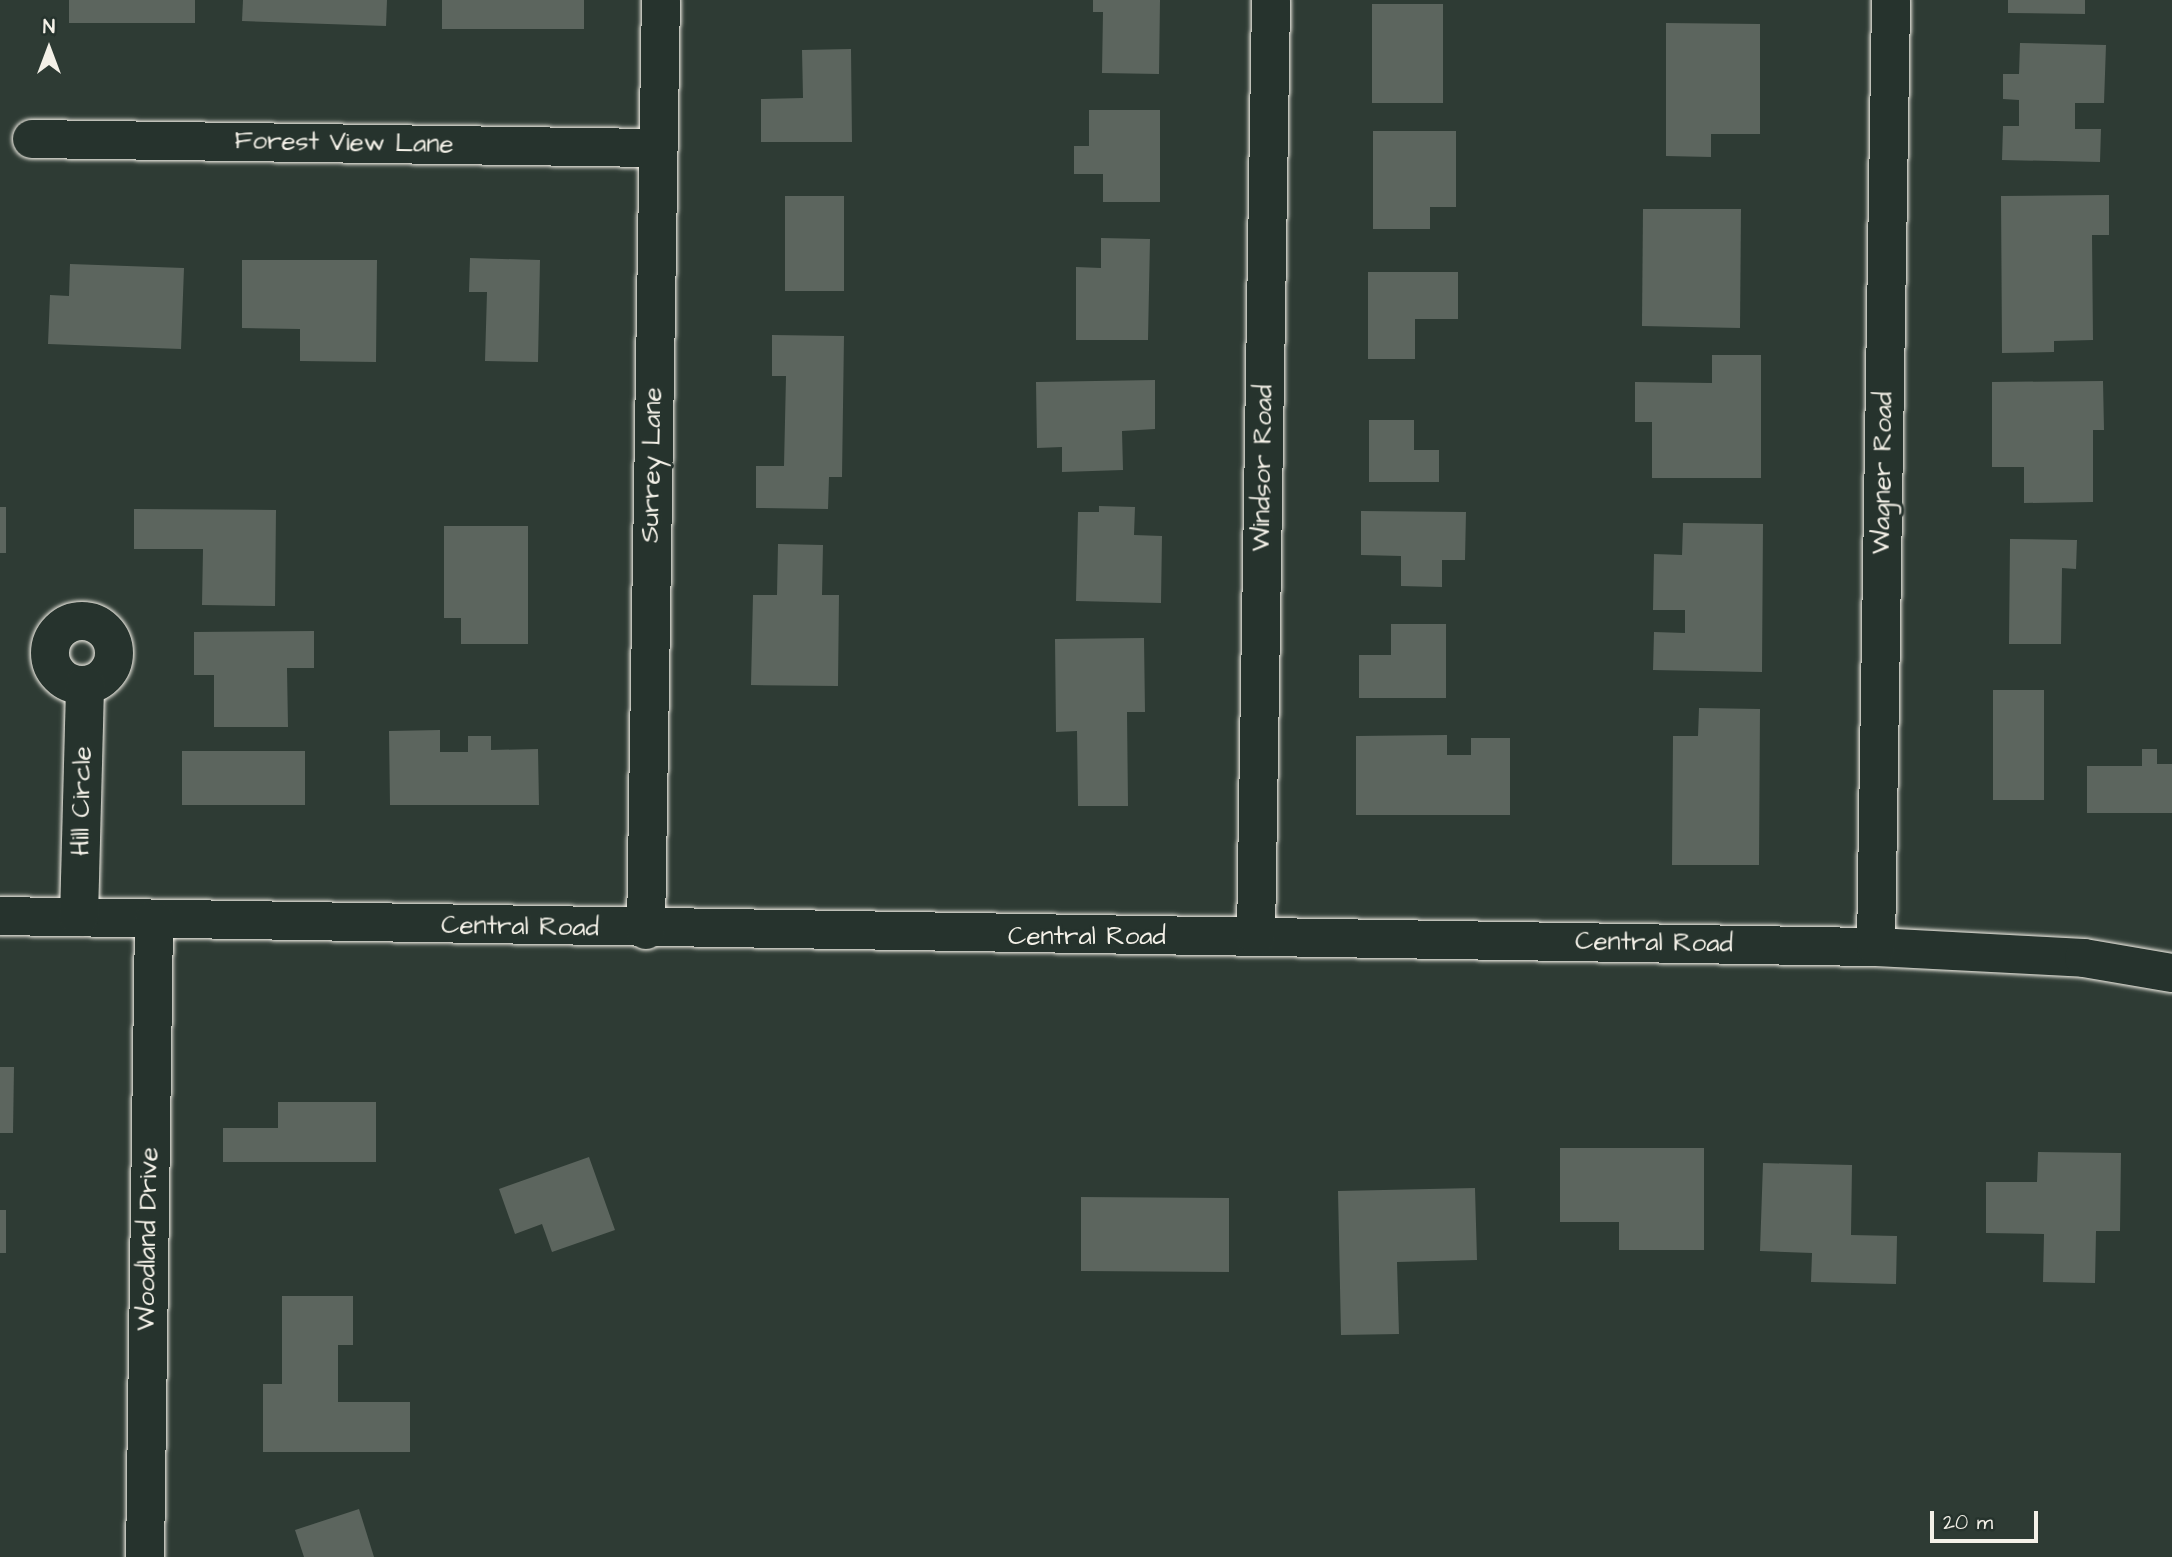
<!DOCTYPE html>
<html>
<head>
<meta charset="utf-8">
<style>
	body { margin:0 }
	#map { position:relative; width:2172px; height:1557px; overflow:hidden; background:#2e3b34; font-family:"Architects Daughter",sans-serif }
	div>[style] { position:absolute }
	.building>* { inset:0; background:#5c655e }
	.roads { filter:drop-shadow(0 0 2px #f4f1e8) drop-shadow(0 0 2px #f4f1e8) }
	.minor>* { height:38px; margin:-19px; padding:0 19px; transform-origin:19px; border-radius:19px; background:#26332d }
	.minor>.ring { margin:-19px; padding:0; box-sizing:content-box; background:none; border:38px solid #26332d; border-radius:50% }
	span { translate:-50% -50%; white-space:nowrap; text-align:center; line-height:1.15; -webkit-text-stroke:6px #26332d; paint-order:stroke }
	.street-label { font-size:26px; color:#f4f1e8 }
	.north { position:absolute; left:14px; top:14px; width:70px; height:70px; -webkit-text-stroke:5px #26332d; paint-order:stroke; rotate:0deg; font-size:19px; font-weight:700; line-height:28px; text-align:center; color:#f4f1e8 }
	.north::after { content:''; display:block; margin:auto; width:24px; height:32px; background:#f4f1e8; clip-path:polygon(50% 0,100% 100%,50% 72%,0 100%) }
	.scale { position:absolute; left:1930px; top:1511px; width:108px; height:32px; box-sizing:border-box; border:4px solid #f4f1e8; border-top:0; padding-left:9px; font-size:21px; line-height:24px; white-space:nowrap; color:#f4f1e8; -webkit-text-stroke:5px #26332d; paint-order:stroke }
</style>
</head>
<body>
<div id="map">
	<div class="building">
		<div style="clip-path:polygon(69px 0,195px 0,195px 23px,69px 23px)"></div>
		<div style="clip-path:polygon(243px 0,387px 0,386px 26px,242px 21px)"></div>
		<div style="clip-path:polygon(442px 0,584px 0,584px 29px,442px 29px)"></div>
		<div style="clip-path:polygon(1093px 0,1160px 0,1159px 74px,1102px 73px,1103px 12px,1093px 12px)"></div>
		<div style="clip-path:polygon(2008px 0,2085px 0,2085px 14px,2008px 13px)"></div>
		<div style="clip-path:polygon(1372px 4px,1443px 4px,1443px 103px,1372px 103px)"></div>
		<div style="clip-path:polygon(1666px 23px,1760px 24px,1760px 134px,1711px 134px,1711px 157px,1666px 156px)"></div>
		<div style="clip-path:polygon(2020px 43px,2106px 45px,2104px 103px,2075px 103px,2075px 129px,2101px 129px,2100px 162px,2002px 160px,2003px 126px,2019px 126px,2019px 100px,2003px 99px,2003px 74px,2019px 74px)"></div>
		<div style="clip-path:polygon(851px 49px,852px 142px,761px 142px,761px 99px,803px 98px,802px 50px)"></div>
		<div style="clip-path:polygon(1089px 110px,1160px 110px,1160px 202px,1103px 202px,1103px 174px,1074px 174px,1074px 146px,1089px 146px)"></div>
		<div style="clip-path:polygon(1373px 131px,1456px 131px,1456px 207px,1430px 207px,1430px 229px,1373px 229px)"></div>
		<div style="clip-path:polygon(2109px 195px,2109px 235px,2092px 235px,2093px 340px,2054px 341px,2054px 352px,2002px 353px,2001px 196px)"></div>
		<div style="clip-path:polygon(785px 196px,844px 196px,844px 291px,785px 291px)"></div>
		<div style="clip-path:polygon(1643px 209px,1741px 209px,1740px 328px,1642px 326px)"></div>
		<div style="clip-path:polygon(1101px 238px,1150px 239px,1148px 340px,1076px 340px,1076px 267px,1101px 268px)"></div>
		<div style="clip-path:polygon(470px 258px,540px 260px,538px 362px,485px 361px,487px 292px,469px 292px)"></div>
		<div style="clip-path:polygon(242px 260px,377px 260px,376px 362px,300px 361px,300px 329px,242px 328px)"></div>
		<div style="clip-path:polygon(70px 264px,184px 268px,181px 349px,48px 344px,50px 295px,69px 296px)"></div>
		<div style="clip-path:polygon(1368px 272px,1458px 272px,1458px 319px,1415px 319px,1415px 359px,1368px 359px)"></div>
		<div style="clip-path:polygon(772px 335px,844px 336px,842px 477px,829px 477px,828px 509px,756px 508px,756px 466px,784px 466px,786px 376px,772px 376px)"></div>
		<div style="clip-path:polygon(1712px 355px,1761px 355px,1761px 478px,1652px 478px,1652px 422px,1635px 422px,1635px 382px,1712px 383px)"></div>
		<div style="clip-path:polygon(1155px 380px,1155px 429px,1122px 431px,1123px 470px,1062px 472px,1062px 447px,1037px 448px,1036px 382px)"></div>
		<div style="clip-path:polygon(2103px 381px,2104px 430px,2093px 430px,2093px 502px,2024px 503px,2024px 467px,1992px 467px,1992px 382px)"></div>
		<div style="clip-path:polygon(1369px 420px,1414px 420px,1414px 450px,1439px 450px,1439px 482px,1369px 482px)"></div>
		<div style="clip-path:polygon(1099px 506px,1135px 507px,1134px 535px,1162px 536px,1161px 603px,1076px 601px,1078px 512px,1099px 512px)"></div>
		<div style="clip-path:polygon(0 507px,6px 507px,6px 553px,0 553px)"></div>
		<div style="clip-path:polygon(134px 509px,276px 510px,275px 606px,202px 605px,203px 549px,134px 549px)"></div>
		<div style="clip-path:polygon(1361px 511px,1466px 512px,1465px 560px,1442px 560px,1442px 587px,1401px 586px,1401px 556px,1361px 555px)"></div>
		<div style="clip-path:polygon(1683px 523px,1763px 524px,1762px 672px,1653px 670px,1654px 632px,1685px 633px,1685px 610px,1653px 610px,1654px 554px,1682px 555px)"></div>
		<div style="clip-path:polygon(444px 526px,528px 526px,528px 644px,461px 644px,461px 618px,444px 618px)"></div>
		<div style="clip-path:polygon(2010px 539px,2077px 540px,2076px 569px,2062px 568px,2061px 644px,2009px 644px)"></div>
		<div style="clip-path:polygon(778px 544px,823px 545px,822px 595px,839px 595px,838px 686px,751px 685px,753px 595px,777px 595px)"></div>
		<div style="clip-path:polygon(1391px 624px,1446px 624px,1446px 698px,1359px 698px,1359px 655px,1391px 655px)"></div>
		<div style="clip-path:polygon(314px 631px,314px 668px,287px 668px,288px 727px,214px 727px,214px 675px,194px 675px,194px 632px)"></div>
		<div style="clip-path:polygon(1144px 638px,1145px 712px,1127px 712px,1128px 806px,1078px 806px,1077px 731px,1056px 732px,1055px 639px)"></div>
		<div style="clip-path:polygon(1993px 690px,2044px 690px,2044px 800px,1993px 800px)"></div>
		<div style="clip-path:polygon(1699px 708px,1760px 709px,1759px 865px,1672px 865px,1673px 736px,1698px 736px)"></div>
		<div style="clip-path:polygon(440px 730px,440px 752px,468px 752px,468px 736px,491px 736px,491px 750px,538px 749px,539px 805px,390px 805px,389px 731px)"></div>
		<div style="clip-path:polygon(1447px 735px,1447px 755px,1471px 755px,1471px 738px,1510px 738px,1510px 815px,1356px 815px,1356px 736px)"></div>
		<div style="clip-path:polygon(2142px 749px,2157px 749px,2157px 764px,2172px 764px,2172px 813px,2087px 813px,2087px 766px,2142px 766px)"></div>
		<div style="clip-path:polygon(182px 751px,305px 751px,305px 805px,182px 805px)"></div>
		<div style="clip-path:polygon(0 1067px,14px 1067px,13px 1133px,0 1133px)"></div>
		<div style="clip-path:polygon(278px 1102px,376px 1102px,376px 1162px,223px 1162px,223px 1128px,278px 1128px)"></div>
		<div style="clip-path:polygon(1560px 1148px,1704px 1148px,1704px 1250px,1619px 1250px,1619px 1222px,1560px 1222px)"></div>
		<div style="clip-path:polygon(2038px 1152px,2121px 1153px,2120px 1231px,2096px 1231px,2095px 1283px,2043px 1282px,2044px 1234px,1986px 1233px,1986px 1182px,2037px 1182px)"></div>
		<div style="clip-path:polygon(589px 1157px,615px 1230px,552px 1252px,542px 1224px,515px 1234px,499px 1189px)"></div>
		<div style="clip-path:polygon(1763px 1163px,1852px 1165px,1851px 1235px,1897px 1236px,1896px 1284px,1811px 1282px,1812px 1253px,1760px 1251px)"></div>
		<div style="clip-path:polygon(1475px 1188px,1477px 1260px,1397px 1262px,1399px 1334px,1341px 1335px,1338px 1191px)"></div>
		<div style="clip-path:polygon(1081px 1197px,1229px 1198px,1229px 1272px,1081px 1271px)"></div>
		<div style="clip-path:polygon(0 1210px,6px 1210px,6px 1253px,0 1253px)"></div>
		<div style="clip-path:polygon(282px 1296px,353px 1296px,353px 1345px,338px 1345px,338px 1402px,410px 1402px,410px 1452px,263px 1452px,263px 1384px,282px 1384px)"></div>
		<div style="clip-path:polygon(359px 1509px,374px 1557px,304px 1557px,295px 1530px)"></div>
	</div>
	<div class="roads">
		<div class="minor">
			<div style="left:32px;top:139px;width:624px;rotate:0.83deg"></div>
			<div class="ring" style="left:50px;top:621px;width:26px;height:26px"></div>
			<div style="left:0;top:916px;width:1876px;rotate:0.95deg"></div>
			<div style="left:1876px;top:947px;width:208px;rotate:3deg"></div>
			<div style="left:2084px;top:958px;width:89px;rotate:9.7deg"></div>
			<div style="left:79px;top:917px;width:232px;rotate:-88.5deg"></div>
			<div style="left:646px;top:930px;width:930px;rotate:-89.08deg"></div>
			<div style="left:1256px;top:936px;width:936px;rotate:-89.08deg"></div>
			<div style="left:1876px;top:947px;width:947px;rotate:-89.09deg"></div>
			<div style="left:145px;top:1557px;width:637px;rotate:-89.19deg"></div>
		</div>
	</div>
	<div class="street-label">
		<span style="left:344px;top:143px;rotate:1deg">Forest View Lane</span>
		<span style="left:652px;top:465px;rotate:-89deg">Surrey Lane</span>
		<span style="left:1263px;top:468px;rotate:-89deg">Windsor Road</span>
		<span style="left:1883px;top:473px;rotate:-89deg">Wagner Road</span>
		<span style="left:82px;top:801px;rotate:-89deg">Hill Circle</span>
		<span style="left:520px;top:927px;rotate:1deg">Central Road</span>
		<span style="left:1087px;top:937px">Central Road</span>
		<span style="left:1654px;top:943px;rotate:1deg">Central Road</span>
		<span style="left:148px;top:1239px;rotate:-89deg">Woodland Drive</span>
	</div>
	<div class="north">N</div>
	<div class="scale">20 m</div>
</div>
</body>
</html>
